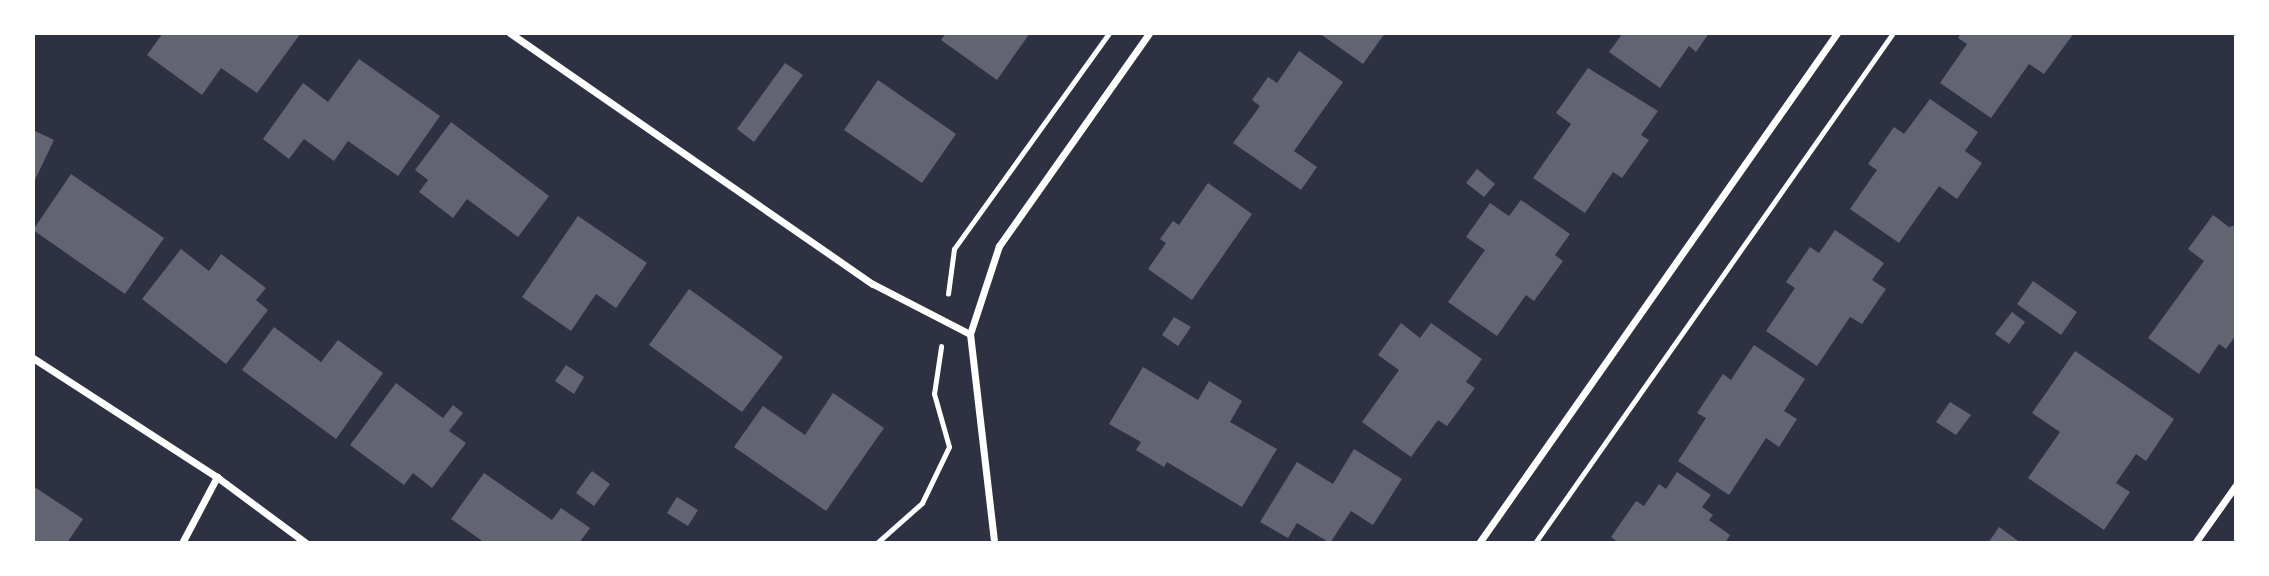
<!DOCTYPE html>
<html>
<head>
<meta charset="utf-8">
<style>
	body { margin:0 }
	#map { position:relative; width:2269px; height:576px; overflow:hidden; background:#2d3142; font-family:"Source Sans 3",sans-serif }
	div>[style] { position:absolute }
	.building>* { inset:0; background:#626471 }
	.path>* { height:4.5px; margin:-2.25px; padding:0 2.25px; transform-origin:2.25px; border-radius:2.25px; background:#fff }
	.minor>* { height:7px; margin:-3.5px; padding:0 3.5px; transform-origin:3.5px; border-radius:3.5px; background:#fff }
	span { translate:-50% -50%; white-space:nowrap; text-align:center; line-height:1.15; -webkit-text-stroke:7px #fff; paint-order:stroke }
	.frame { position:absolute; inset:0; border:35px solid #fff; pointer-events:none }
</style>
</head>
<body>
<div id="map">
	<div class="building">
		<div style="clip-path:polygon(163px 33px,301px 33px,257px 93px,221px 68px,202px 95px,147px 55px)"></div>
		<div style="clip-path:polygon(946px 33px,1030px 33px,997px 80px,941px 40px)"></div>
		<div style="clip-path:polygon(1319px 33px,1385px 33px,1363px 64px)"></div>
		<div style="clip-path:polygon(1623px 33px,1709px 33px,1696px 52px,1689px 46px,1660px 88px,1609px 52px)"></div>
		<div style="clip-path:polygon(1961px 33px,2074px 33px,2044px 74px,2029px 64px,1991px 118px,1940px 83px,1967px 44px,1958px 38px)"></div>
		<div style="clip-path:polygon(1299px 51px,1343px 82px,1294px 151px,1317px 167px,1301px 190px,1233px 143px,1260px 106px,1252px 100px,1268px 77px,1277px 83px)"></div>
		<div style="clip-path:polygon(359px 59px,440px 116px,398px 176px,348px 141px,334px 161px,304px 139px,289px 159px,263px 139px,303px 83px,328px 102px)"></div>
		<div style="clip-path:polygon(785px 63px,803px 75px,754px 142px,737px 129px)"></div>
		<div style="clip-path:polygon(1588px 68px,1658px 111px,1641px 135px,1649px 140px,1622px 178px,1613px 172px,1585px 213px,1533px 178px,1571px 124px,1556px 113px)"></div>
		<div style="clip-path:polygon(878px 80px,956px 134px,922px 183px,844px 130px)"></div>
		<div style="clip-path:polygon(1930px 99px,1978px 132px,1965px 151px,1982px 163px,1957px 199px,1939px 186px,1899px 243px,1850px 209px,1877px 170px,1868px 164px,1894px 127px,1904px 134px)"></div>
		<div style="clip-path:polygon(451px 122px,549px 196px,518px 237px,467px 199px,453px 218px,419px 192px,428px 180px,415px 170px)"></div>
		<div style="clip-path:polygon(33px 130px,54px 140px,33px 184px)"></div>
		<div style="clip-path:polygon(1477px 169px,1495px 184px,1484px 197px,1466px 183px)"></div>
		<div style="clip-path:polygon(71px 174px,164px 238px,125px 294px,33px 230px)"></div>
		<div style="clip-path:polygon(1208px 183px,1252px 214px,1192px 300px,1148px 269px,1166px 243px,1160px 239px,1173px 221px,1179px 225px)"></div>
		<div style="clip-path:polygon(1521px 200px,1570px 234px,1555px 255px,1563px 261px,1534px 301px,1526px 295px,1497px 336px,1448px 302px,1485px 250px,1466px 237px,1490px 203px,1509px 216px)"></div>
		<div style="clip-path:polygon(2213px 215px,2229px 227px,2236px 225px,2236px 335px,2226px 349px,2219px 344px,2199px 374px,2148px 338px,2204px 261px,2188px 249px)"></div>
		<div style="clip-path:polygon(578px 216px,647px 263px,616px 308px,596px 294px,571px 331px,522px 297px)"></div>
		<div style="clip-path:polygon(1835px 230px,1884px 263px,1872px 280px,1886px 289px,1862px 324px,1850px 317px,1817px 366px,1766px 331px,1795px 288px,1786px 282px,1810px 247px,1819px 253px)"></div>
		<div style="clip-path:polygon(181px 249px,209px 271px,221px 254px,266px 288px,256px 300px,268px 310px,226px 364px,142px 299px)"></div>
		<div style="clip-path:polygon(2033px 281px,2077px 312px,2061px 335px,2017px 304px)"></div>
		<div style="clip-path:polygon(689px 289px,783px 357px,742px 412px,649px 345px)"></div>
		<div style="clip-path:polygon(2012px 312px,2025px 322px,2009px 344px,1995px 334px)"></div>
		<div style="clip-path:polygon(1174px 317px,1191px 327px,1178px 346px,1162px 335px)"></div>
		<div style="clip-path:polygon(1401px 323px,1420px 338px,1431px 323px,1482px 359px,1466px 382px,1475px 388px,1447px 426px,1438px 420px,1411px 457px,1362px 422px,1399px 370px,1378px 355px)"></div>
		<div style="clip-path:polygon(274px 327px,321px 362px,338px 340px,383px 373px,336px 439px,242px 370px)"></div>
		<div style="clip-path:polygon(1754px 345px,1805px 379px,1784px 411px,1797px 419px,1779px 447px,1766px 438px,1729px 495px,1678px 461px,1706px 418px,1697px 413px,1723px 374px,1731px 380px)"></div>
		<div style="clip-path:polygon(2075px 351px,2174px 419px,2146px 461px,2136px 454px,2116px 483px,2130px 492px,2104px 530px,2028px 478px,2060px 432px,2032px 413px)"></div>
		<div style="clip-path:polygon(566px 365px,584px 377px,574px 394px,555px 381px)"></div>
		<div style="clip-path:polygon(1143px 367px,1198px 400px,1209px 381px,1242px 401px,1230px 422px,1277px 449px,1242px 507px,1167px 462px,1164px 467px,1136px 450px,1141px 442px,1109px 424px)"></div>
		<div style="clip-path:polygon(396px 383px,443px 418px,453px 405px,463px 413px,449px 431px,466px 443px,432px 488px,413px 473px,404px 485px,350px 445px)"></div>
		<div style="clip-path:polygon(833px 393px,884px 428px,826px 511px,734px 447px,763px 406px,805px 435px)"></div>
		<div style="clip-path:polygon(1950px 402px,1971px 415px,1956px 435px,1936px 422px)"></div>
		<div style="clip-path:polygon(1354px 449px,1402px 479px,1373px 525px,1351px 511px,1330px 543px,1297px 523px,1288px 538px,1260px 522px,1297px 462px,1333px 484px)"></div>
		<div style="clip-path:polygon(592px 471px,610px 484px,594px 506px,576px 493px)"></div>
		<div style="clip-path:polygon(1677px 472px,1711px 495px,1702px 507px,1713px 515px,1709px 520px,1730px 535px,1725px 543px,1619px 543px,1611px 537px,1636px 501px,1644px 506px,1659px 484px,1666px 489px)"></div>
		<div style="clip-path:polygon(484px 473px,552px 520px,561px 508px,590px 528px,579px 543px,485px 543px,451px 519px)"></div>
		<div style="clip-path:polygon(33px 486px,83px 519px,67px 543px,33px 543px)"></div>
		<div style="clip-path:polygon(677px 497px,698px 510px,688px 526px,667px 513px)"></div>
		<div style="clip-path:polygon(1999px 527px,2021px 543px,1988px 543px)"></div>
	</div>
	<div class="path">
		<div style="left:948px;top:294px;width:45px;rotate:-82.4deg"></div>
		<div style="left:954px;top:249px;width:266px;rotate:-54.3deg"></div>
		<div style="left:877px;top:543px;width:60px;rotate:-41.6deg"></div>
		<div style="left:922px;top:503px;width:62px;rotate:-64.3deg"></div>
		<div style="left:949px;top:447px;width:55px;rotate:-105.8deg"></div>
		<div style="left:934px;top:394px;width:48px;rotate:-81.5deg"></div>
		<div style="left:1535px;top:543px;width:623px;rotate:-54.93deg"></div>
	</div>
	<div class="minor">
		<div style="left:510px;top:33px;width:441px;rotate:34.7deg"></div>
		<div style="left:873px;top:284px;width:109px;rotate:27.3deg"></div>
		<div style="left:33px;top:358px;width:219px;rotate:32.9deg"></div>
		<div style="left:217px;top:477px;width:111px;rotate:36.6deg"></div>
		<div style="left:994px;top:541px;width:208px;rotate:-96.6deg"></div>
		<div style="left:970px;top:334px;width:93px;rotate:-71.8deg"></div>
		<div style="left:999px;top:246px;width:261px;rotate:-54.8deg"></div>
		<div style="left:182px;top:543px;width:75px;rotate:-62.1deg"></div>
		<div style="left:1479px;top:543px;width:623px;rotate:-54.93deg"></div>
		<div style="left:2195px;top:543px;width:71px;rotate:-54.7deg"></div>
	</div>
	<div class="frame"></div>
</div>
</body>
</html>
